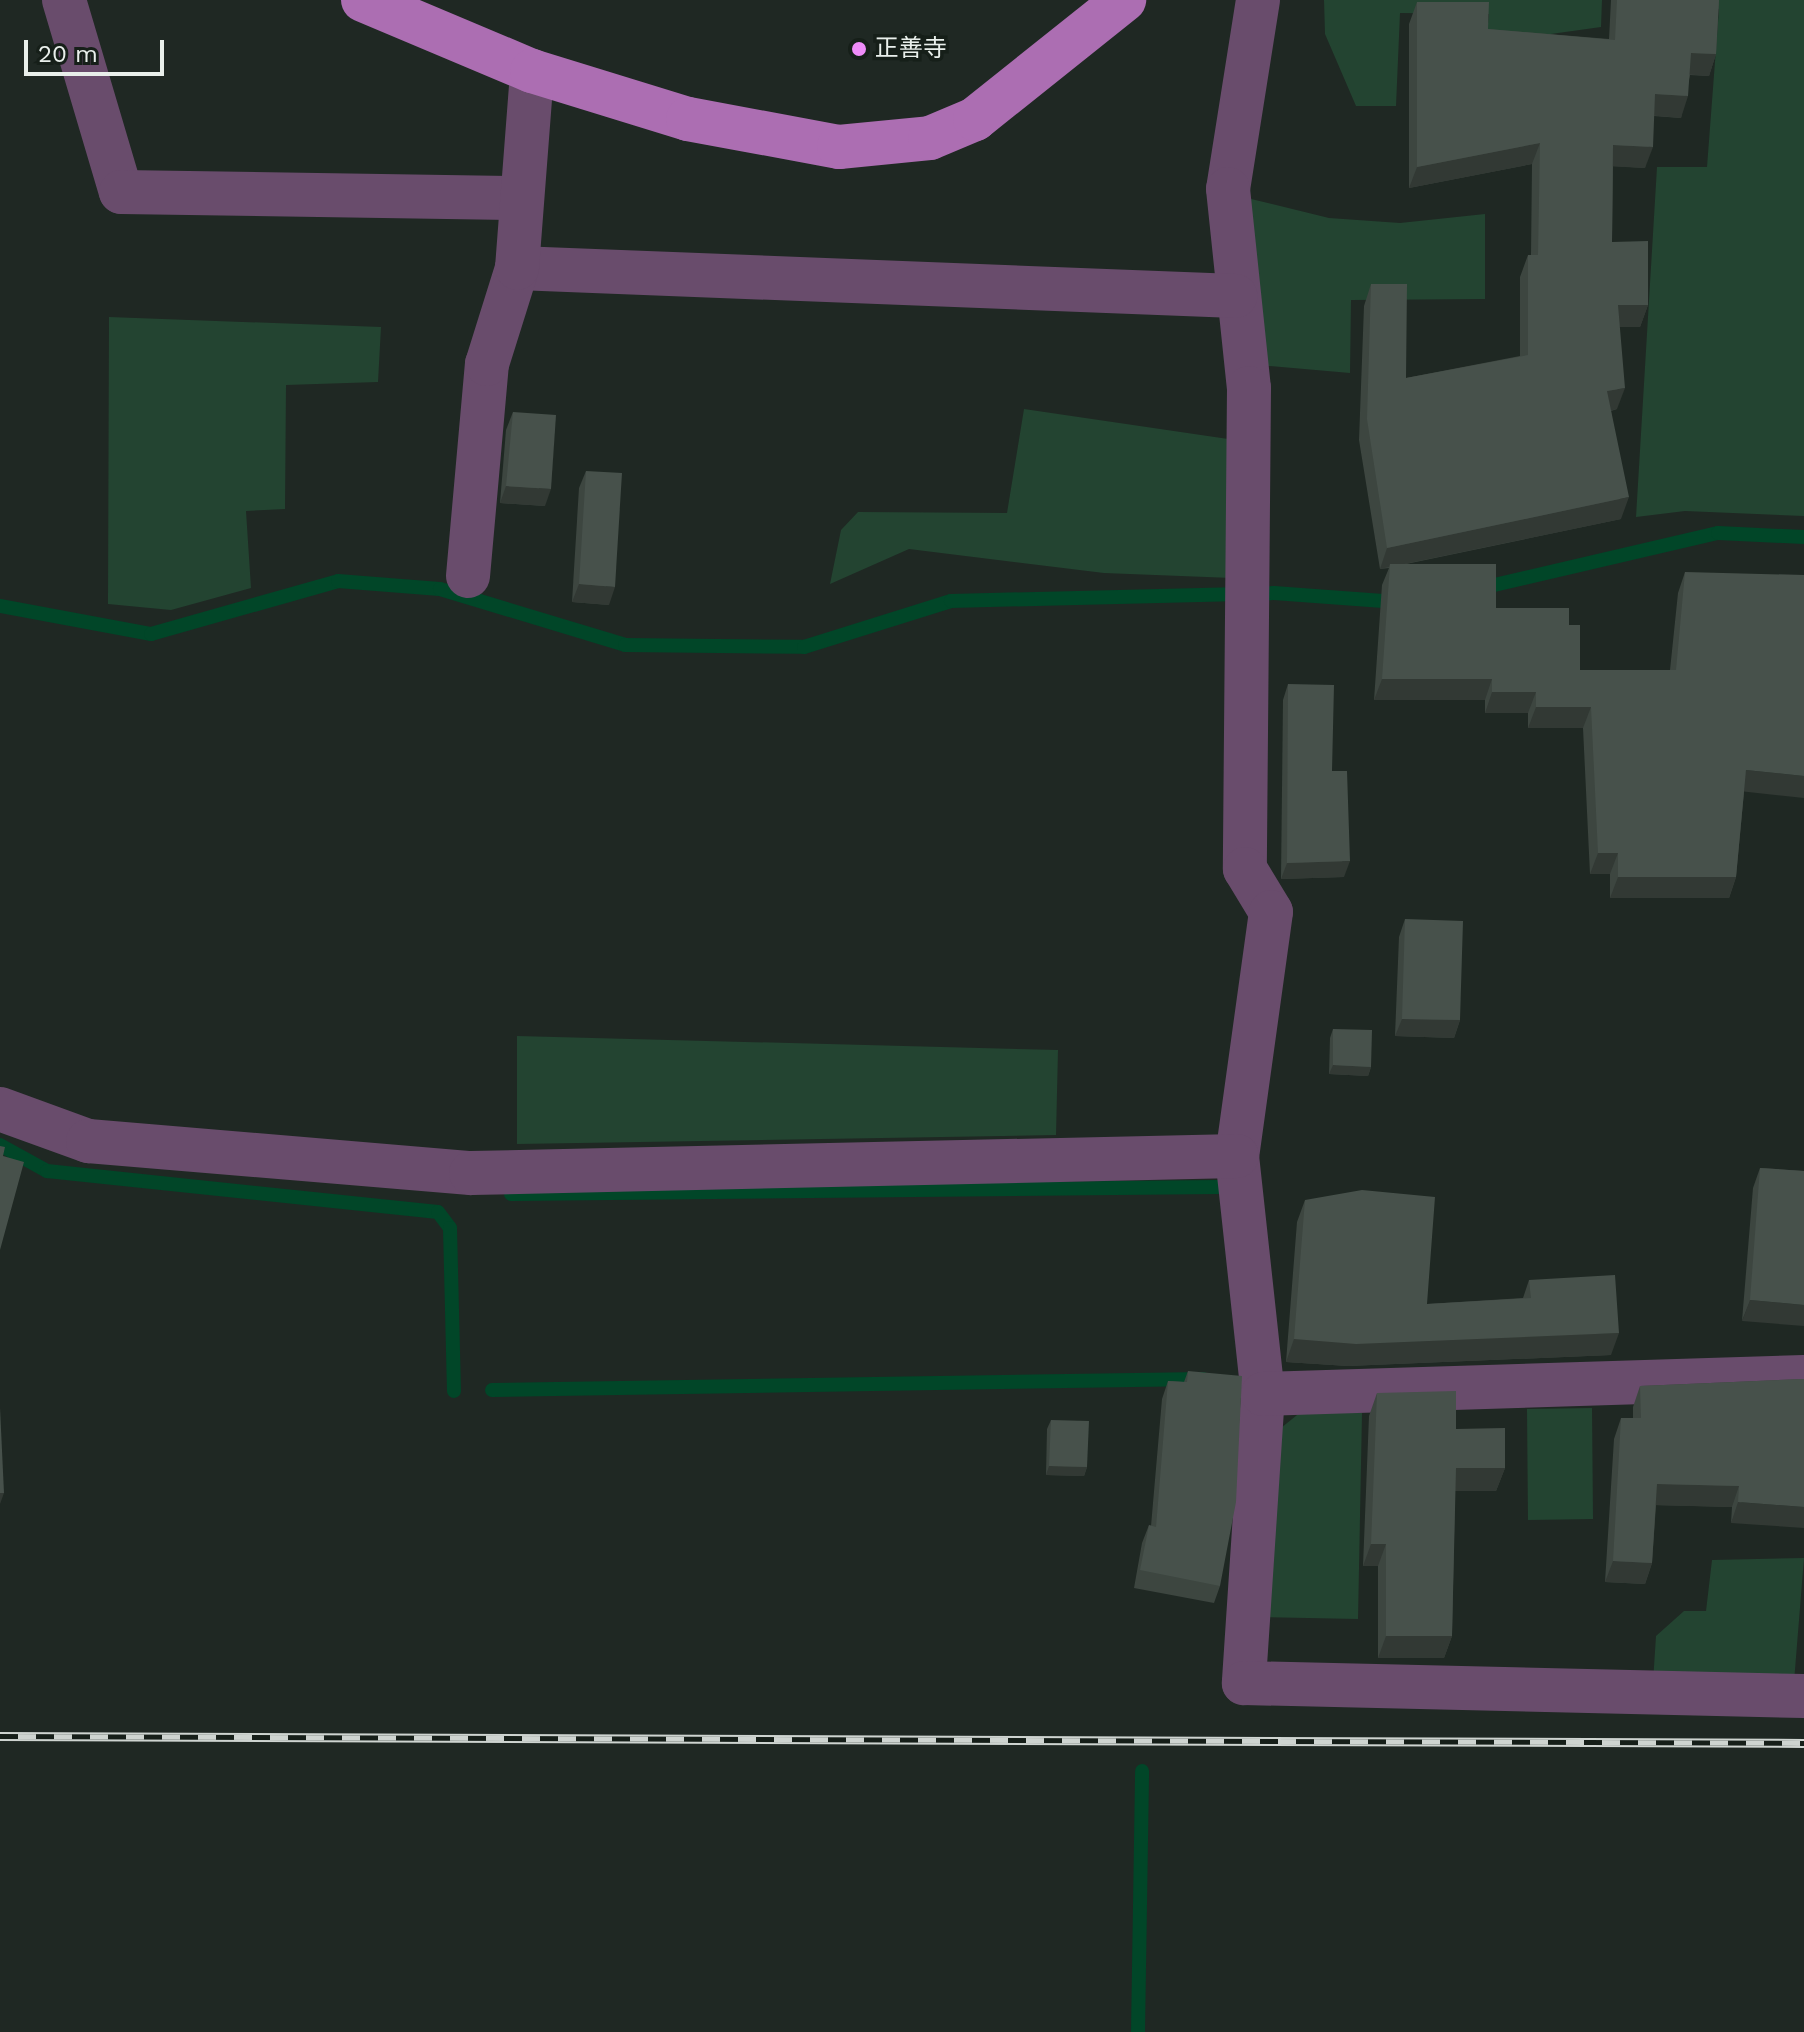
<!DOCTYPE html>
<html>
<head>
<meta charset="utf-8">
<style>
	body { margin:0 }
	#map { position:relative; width:1804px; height:2032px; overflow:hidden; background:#1f2823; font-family:"Work Sans","Noto Sans JP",sans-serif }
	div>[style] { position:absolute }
	.green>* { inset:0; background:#234431 }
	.stream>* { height:14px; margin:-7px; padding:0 7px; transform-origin:7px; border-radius:7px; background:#014628 }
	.minor>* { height:44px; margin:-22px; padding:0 22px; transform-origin:22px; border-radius:22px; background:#694c6c }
	.major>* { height:44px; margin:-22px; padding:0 22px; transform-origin:22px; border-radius:22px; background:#ac6eb2 }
	.rail>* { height:9px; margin-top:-4.5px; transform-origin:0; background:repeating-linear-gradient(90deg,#161f19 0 18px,#ced4d0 0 36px); box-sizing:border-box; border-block:2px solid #ced4d0 }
	.wall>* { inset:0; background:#3d4640 }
	.shaded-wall>* { inset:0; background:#323934 }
	.building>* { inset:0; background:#47514b }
	.dots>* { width:22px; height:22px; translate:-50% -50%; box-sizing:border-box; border:4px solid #161f19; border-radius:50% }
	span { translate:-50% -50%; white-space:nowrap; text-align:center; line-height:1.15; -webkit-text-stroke:7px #161f19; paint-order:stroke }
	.poi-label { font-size:24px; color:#e9efeb }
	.left { translate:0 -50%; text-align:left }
	.scale { position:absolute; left:24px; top:40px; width:140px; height:36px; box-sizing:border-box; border:4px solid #e9efeb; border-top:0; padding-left:10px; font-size:24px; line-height:28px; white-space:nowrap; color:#e9efeb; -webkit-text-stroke:6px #161f19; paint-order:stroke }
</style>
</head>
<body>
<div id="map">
	<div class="green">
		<div style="clip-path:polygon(1324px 0,1602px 0,1601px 27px,1486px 43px,1489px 14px,1400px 13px,1396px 106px,1356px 106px,1325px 34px)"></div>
		<div style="clip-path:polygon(1689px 0,1804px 0,1804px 516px,1685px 511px,1636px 517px,1657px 167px,1707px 167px,1719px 9px,1688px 6px)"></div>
		<div style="clip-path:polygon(1247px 198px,1329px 218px,1400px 223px,1485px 214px,1485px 299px,1351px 300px,1350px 373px,1258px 365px)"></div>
		<div style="clip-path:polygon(109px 317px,381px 327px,378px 382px,286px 385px,285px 509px,246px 511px,251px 588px,171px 610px,108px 604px)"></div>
		<div style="clip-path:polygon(1024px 409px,1235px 440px,1232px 578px,1104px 573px,909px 549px,830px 584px,841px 530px,858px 512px,1007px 513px)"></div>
		<div style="clip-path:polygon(517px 1036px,1058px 1050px,1056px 1135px,517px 1144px)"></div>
		<div style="clip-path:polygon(1592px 1408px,1593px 1519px,1528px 1520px,1527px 1409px)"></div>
		<div style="clip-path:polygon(1302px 1411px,1362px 1413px,1358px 1619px,1260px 1617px,1276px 1432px)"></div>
		<div style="clip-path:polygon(1804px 1558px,1794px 1682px,1653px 1682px,1656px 1636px,1684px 1611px,1706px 1611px,1712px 1560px)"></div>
	</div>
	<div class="stream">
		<div style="left:1477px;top:589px;width:247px;rotate:-13.1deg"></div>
		<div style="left:1718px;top:533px;width:86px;rotate:2.7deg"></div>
		<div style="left:0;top:606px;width:154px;rotate:10.5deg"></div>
		<div style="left:151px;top:634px;width:194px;rotate:-15.8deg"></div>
		<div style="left:338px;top:581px;width:102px;rotate:4.5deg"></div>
		<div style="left:440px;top:589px;width:193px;rotate:16.8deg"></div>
		<div style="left:625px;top:645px;width:179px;rotate:0.6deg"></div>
		<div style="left:804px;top:647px;width:154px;rotate:-17.4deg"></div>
		<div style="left:951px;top:601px;width:323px;rotate:-1.4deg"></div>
		<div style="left:1274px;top:593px;width:123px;rotate:4.2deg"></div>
		<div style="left:0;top:1145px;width:54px;rotate:29deg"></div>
		<div style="left:47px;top:1171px;width:393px;rotate:6deg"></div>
		<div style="left:438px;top:1212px;width:20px;rotate:53deg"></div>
		<div style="left:450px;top:1228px;width:163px;rotate:88.6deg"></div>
		<div style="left:511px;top:1194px;width:708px;rotate:-0.57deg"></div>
		<div style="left:492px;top:1390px;width:711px;rotate:-0.89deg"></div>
		<div style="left:1138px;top:2032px;width:261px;rotate:-89.1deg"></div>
	</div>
	<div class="minor">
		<div style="left:64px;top:0;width:200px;rotate:73.5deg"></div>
		<div style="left:121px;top:192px;width:399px;rotate:0.9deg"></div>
		<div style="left:1258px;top:0;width:191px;rotate:99deg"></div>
		<div style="left:1228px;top:189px;width:200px;rotate:84deg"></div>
		<div style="left:1249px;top:388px;width:481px;rotate:90.5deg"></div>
		<div style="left:1245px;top:869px;width:50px;rotate:58.8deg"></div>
		<div style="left:1271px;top:912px;width:246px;rotate:97.9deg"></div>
		<div style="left:1237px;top:1156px;width:239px;rotate:83.8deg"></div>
		<div style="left:1263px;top:1394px;width:290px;rotate:93.8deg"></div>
		<div style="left:1244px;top:1683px;width:560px;rotate:1.33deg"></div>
		<div style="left:517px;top:268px;width:719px;rotate:2.23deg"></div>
		<div style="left:468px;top:576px;width:213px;rotate:-84.9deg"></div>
		<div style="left:487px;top:364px;width:101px;rotate:-72.6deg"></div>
		<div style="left:517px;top:268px;width:198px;rotate:-85.6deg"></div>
		<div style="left:0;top:1109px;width:94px;rotate:20deg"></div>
		<div style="left:88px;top:1141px;width:384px;rotate:4.8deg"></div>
		<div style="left:471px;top:1173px;width:766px;rotate:-1.27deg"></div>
		<div style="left:1263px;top:1394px;width:541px;rotate:-1.8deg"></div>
	</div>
	<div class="major">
		<div style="left:363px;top:0;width:183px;rotate:22.8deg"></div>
		<div style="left:532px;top:71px;width:163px;rotate:17.1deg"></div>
		<div style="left:688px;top:119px;width:154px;rotate:10.5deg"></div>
		<div style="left:839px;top:147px;width:91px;rotate:-5.6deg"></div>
		<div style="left:930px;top:138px;width:49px;rotate:-22.9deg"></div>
		<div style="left:975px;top:119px;width:191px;rotate:-38.6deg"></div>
	</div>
	<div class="rail">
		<div style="left:0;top:1736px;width:1804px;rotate:0.22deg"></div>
	</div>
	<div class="wall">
		<div style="clip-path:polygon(1611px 0,1719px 0,1716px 54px,1709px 76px,1690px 75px,1681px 118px,1654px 116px,1645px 168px,1613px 166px,1612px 242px,1648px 305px,1640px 327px,1619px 327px,1617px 409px,1611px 411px,1621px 519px,1406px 564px,1496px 608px,1569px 625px,1580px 670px,1670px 670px,1678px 593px,1685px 572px,1744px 792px,1736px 877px,1729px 898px,1610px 898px,1610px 874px,1590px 874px,1583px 728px,1528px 728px,1528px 713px,1485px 713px,1485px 700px,1374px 700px,1382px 585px,1389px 568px,1380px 569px,1359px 440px,1364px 306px,1371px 284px,1406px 378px,1520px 356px,1520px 277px,1528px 255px,1531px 255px,1532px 164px,1409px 188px,1409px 24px,1417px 2px,1488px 29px,1609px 39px)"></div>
		<div style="clip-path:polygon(513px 412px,545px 506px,500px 503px,506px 430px)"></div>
		<div style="clip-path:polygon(586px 471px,609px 605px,572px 602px,579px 488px)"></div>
		<div style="clip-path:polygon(1288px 684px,1332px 771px,1344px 877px,1281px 879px,1283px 700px)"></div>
		<div style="clip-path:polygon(1405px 919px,1460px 1020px,1454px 1038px,1395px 1036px,1399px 937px)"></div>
		<div style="clip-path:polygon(1333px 1029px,1371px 1067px,1368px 1076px,1329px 1074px,1330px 1038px)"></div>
		<div style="clip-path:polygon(1760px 1168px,1804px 1171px,1742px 1321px,1753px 1188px)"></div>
		<div style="clip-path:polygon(1305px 1200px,1427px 1304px,1523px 1298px,1529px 1280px,1611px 1355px,1348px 1366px,1286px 1362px,1297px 1222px)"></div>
		<div style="clip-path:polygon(1188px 1371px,1220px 1586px,1214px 1603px,1134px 1588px,1142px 1543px,1149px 1525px,1151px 1526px,1162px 1399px,1168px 1381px,1184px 1382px)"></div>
		<div style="clip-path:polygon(1804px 1379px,1731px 1523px,1732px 1507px,1656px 1505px,1652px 1563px,1645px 1584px,1605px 1582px,1614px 1439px,1621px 1418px,1633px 1418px,1633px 1407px,1640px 1386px)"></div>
		<div style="clip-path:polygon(1377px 1393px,1456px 1429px,1505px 1468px,1496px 1491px,1455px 1491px,1452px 1636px,1444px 1658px,1378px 1658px,1378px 1566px,1363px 1566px,1369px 1416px)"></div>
		<div style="clip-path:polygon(1051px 1420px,1087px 1467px,1084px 1476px,1046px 1475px,1047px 1429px)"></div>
	</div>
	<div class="shaded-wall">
		<div style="clip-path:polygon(1691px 53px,1716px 54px,1709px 76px,1683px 74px)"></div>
		<div style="clip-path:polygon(1655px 94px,1688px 96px,1681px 118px,1647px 115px)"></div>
		<div style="clip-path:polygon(1540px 143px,1532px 164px,1409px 188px,1417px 167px)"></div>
		<div style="clip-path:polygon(1613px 145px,1653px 147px,1645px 168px,1605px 166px)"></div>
		<div style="clip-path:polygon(1618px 305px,1648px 305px,1640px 327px,1610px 327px)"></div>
		<div style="clip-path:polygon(1625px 388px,1617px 409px,1600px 413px,1607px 391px)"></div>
		<div style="clip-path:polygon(506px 486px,551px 489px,545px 506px,500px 503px)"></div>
		<div style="clip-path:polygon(1629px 497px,1621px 519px,1390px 567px,1390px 564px,1389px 567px,1380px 569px,1387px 548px)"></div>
		<div style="clip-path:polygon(579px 584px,615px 587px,609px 605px,572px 602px)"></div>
		<div style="clip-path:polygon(1382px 679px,1492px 679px,1485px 700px,1374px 700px)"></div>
		<div style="clip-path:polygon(1492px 692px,1536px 692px,1528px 713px,1485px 713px)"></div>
		<div style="clip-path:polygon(1536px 707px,1591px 707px,1583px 728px,1528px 728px)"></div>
		<div style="clip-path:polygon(1746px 770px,1804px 776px,1804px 798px,1739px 791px)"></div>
		<div style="clip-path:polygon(1598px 853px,1618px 853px,1610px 874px,1590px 874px)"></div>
		<div style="clip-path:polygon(1350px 861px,1344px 877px,1281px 879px,1287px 863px)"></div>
		<div style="clip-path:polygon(1618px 877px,1736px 877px,1729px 898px,1610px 898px)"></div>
		<div style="clip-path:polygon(1402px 1019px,1460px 1020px,1454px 1038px,1395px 1036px)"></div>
		<div style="clip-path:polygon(1333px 1065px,1371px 1067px,1368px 1076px,1329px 1074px)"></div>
		<div style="clip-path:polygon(1750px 1300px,1804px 1305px,1804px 1326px,1742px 1321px)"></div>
		<div style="clip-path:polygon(1619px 1333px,1611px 1355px,1348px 1366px,1286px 1362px,1294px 1339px)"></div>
		<div style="clip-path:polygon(1049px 1466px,1087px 1467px,1084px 1476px,1046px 1475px)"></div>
		<div style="clip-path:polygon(1456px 1468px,1505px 1468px,1496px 1491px,1448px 1491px)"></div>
		<div style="clip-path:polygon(1657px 1484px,1739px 1486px,1732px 1507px,1649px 1505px)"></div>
		<div style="clip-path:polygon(0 1493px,4px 1493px,0 1504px)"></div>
		<div style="clip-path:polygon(1738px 1502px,1804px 1507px,1804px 1528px,1731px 1523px)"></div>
		<div style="clip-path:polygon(1371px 1544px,1386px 1544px,1378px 1566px,1363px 1566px)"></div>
		<div style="clip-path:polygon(1613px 1561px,1652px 1563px,1645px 1584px,1605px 1582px)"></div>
		<div style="clip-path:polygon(1386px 1636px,1452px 1636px,1444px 1658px,1378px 1658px)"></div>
	</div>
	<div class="building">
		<div style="clip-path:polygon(1617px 0,1719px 0,1716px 54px,1691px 53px,1688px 96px,1655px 94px,1653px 147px,1613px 145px,1612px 242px,1648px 241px,1648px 305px,1618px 305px,1625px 388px,1607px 391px,1629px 497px,1387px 548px,1367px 419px,1371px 284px,1407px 284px,1406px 378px,1528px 355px,1528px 255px,1538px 255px,1540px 143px,1417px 167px,1417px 2px,1489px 2px,1488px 29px,1615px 40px)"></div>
		<div style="clip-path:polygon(513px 412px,556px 415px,551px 489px,506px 486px)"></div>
		<div style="clip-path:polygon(586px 471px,622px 473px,615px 587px,579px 584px)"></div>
		<div style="clip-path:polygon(1390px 564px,1496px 564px,1496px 608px,1569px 608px,1569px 625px,1580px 625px,1580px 670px,1676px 670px,1685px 572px,1804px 575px,1804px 776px,1746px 770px,1736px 877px,1618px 877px,1618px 853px,1598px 853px,1591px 707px,1536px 707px,1536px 692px,1492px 692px,1492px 679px,1382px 679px)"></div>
		<div style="clip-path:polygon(1288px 684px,1334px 685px,1332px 771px,1347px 771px,1350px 861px,1287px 863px)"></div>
		<div style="clip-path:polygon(1405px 919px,1463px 921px,1460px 1020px,1402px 1019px)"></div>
		<div style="clip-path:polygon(1333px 1029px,1372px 1030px,1371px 1067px,1333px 1065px)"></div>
		<div style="clip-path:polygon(0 1146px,5px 1147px,3px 1156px,24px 1162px,0 1250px)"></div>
		<div style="clip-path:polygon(1760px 1168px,1804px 1171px,1804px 1305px,1750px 1300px)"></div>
		<div style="clip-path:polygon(1362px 1190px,1435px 1197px,1427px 1304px,1531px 1298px,1529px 1280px,1615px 1275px,1619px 1333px,1356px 1344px,1294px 1339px,1305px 1200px)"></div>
		<div style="clip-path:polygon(1188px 1371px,1242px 1376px,1236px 1502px,1220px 1586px,1140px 1570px,1149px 1525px,1156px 1527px,1168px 1381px,1187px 1382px)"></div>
		<div style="clip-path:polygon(1804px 1379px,1804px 1507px,1738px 1502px,1739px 1486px,1657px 1484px,1652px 1563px,1613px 1561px,1621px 1418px,1641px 1418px,1640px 1386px)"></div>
		<div style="clip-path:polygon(1456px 1391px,1456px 1429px,1505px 1428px,1505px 1468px,1456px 1468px,1452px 1636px,1386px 1636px,1386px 1544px,1371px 1544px,1377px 1393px)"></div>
		<div style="clip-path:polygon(0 1408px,4px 1493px,0 1493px)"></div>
		<div style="clip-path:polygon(1051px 1420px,1089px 1421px,1087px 1467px,1049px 1466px)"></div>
	</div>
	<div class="dots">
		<div style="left:859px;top:49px;background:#ee8cf8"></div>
	</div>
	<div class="poi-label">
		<span class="left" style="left:875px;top:49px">正善寺</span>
	</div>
	<div class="scale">20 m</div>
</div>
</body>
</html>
